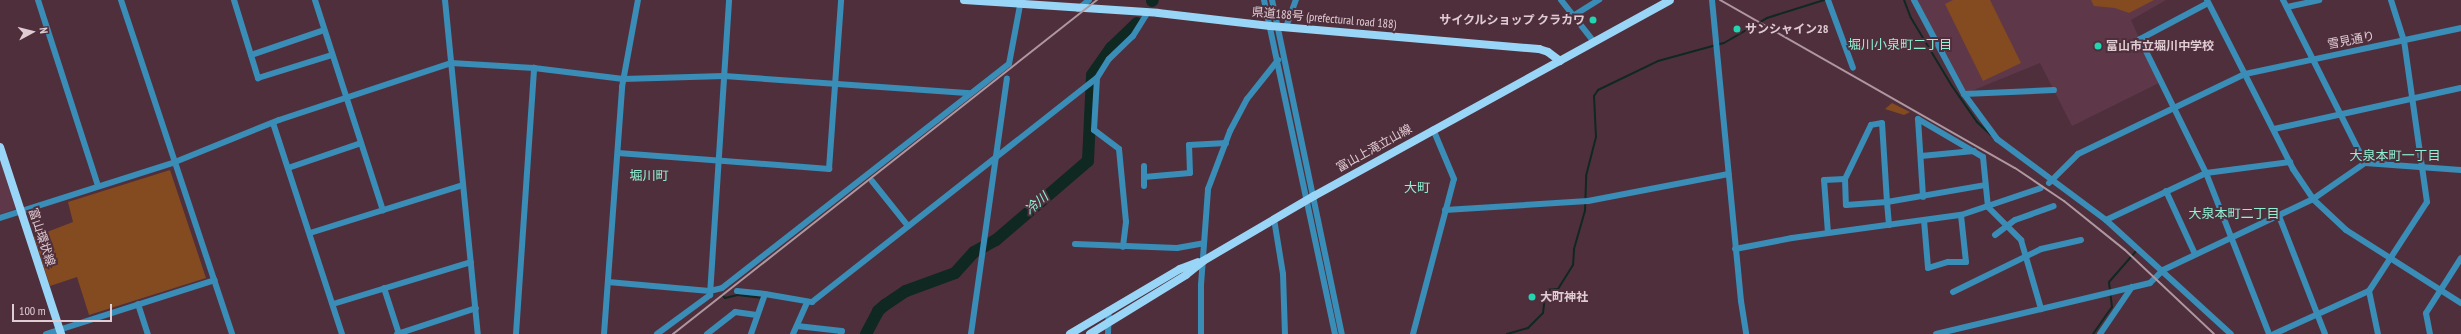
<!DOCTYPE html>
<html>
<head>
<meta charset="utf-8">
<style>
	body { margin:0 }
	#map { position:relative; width:2461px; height:334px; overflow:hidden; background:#4f2f3c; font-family:"PT Sans Narrow","Noto Sans JP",sans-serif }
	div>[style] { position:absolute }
	.built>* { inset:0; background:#5e3848 }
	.green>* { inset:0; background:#844a20 }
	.stream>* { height:2px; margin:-1px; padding:0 1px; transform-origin:1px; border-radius:1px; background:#0f2821 }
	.river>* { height:12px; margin:-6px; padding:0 6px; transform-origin:6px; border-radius:6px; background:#0f2821 }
	.minor>* { height:6px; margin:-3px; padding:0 3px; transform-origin:3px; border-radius:3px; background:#398db7 }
	.major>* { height:8px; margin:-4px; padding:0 4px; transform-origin:4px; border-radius:4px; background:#99d5f7 }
	.rail>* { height:2px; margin:-1px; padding:0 1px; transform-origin:1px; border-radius:1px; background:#af97a0 }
	.dots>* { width:11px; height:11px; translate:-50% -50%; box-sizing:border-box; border:2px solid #4f2f3c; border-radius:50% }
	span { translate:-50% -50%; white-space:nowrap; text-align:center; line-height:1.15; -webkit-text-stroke:4px #4f2f3c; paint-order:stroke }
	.street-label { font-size:12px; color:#e0ccd3 }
	.poi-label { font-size:12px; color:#e0ccd3; font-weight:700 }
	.right { translate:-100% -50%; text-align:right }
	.left { translate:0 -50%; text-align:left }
	.neighbourhood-label { font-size:13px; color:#90f0d4 }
	.water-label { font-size:13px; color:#84fbdb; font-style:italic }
	.north { position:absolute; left:12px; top:12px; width:40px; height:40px; -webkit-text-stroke:3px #4f2f3c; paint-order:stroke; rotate:83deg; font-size:11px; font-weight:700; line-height:16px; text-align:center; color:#e0ccd3 }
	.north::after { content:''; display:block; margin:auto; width:14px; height:18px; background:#e0ccd3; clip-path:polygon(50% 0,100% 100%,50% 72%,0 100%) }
	.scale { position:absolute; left:12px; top:304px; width:100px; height:18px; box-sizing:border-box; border:2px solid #e0ccd3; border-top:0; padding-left:5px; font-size:12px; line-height:14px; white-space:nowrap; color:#e0ccd3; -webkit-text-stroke:3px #4f2f3c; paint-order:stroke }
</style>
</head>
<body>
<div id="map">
	<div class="built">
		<div style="clip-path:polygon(1916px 0,2166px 0,2131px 20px,2159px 83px,2072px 126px,2040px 63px,1964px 94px)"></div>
		<div style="clip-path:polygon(0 159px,16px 209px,0 214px)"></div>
	</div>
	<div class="green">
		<div style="clip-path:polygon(1953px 0,1990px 0,2021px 63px,1983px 81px,1945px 4px)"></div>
		<div style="clip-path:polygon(2091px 0,2154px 0,2129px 13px,2115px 8px,2094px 6px)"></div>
		<div style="clip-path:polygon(1892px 103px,1910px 112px,1904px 115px,1885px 109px)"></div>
		<div style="clip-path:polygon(170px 170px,206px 278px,89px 315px,77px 277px,50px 286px,34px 237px,73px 222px,68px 202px)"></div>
	</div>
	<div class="stream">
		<div style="left:1904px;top:0;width:19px;rotate:69deg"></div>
		<div style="left:1911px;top:18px;width:79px;rotate:58.9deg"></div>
		<div style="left:1952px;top:86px;width:44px;rotate:55.2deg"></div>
		<div style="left:1977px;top:122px;width:19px;rotate:43deg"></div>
		<div style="left:722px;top:295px;width:4px;rotate:45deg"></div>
		<div style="left:725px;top:298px;width:13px;rotate:-13deg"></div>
		<div style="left:738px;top:295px;width:23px;rotate:7deg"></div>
		<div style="left:1507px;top:334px;width:22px;rotate:-16deg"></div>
		<div style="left:1528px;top:328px;width:21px;rotate:-45deg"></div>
		<div style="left:1543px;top:313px;width:23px;rotate:-83deg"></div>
		<div style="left:1546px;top:290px;width:12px;rotate:-5deg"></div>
		<div style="left:1558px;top:289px;width:28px;rotate:-58deg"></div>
		<div style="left:1573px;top:265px;width:16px;rotate:-86deg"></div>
		<div style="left:1574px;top:249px;width:40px;rotate:-74deg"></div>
		<div style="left:1585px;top:211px;width:35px;rotate:-88deg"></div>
		<div style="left:1586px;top:176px;width:40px;rotate:-75.6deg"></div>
		<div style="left:1596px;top:137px;width:41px;rotate:-92.8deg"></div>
		<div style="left:1594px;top:96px;width:7px;rotate:-56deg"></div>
		<div style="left:1598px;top:90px;width:67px;rotate:-25.8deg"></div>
		<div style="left:1658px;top:61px;width:68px;rotate:-15.3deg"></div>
		<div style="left:1724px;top:43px;width:50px;rotate:-30.2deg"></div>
		<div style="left:1767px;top:18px;width:60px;rotate:-17.5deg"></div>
		<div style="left:2093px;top:334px;width:33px;rotate:-55deg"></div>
		<div style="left:2112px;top:307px;width:25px;rotate:-97deg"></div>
		<div style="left:2109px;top:282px;width:43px;rotate:-48.8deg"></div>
	</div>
	<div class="river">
		<div style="left:1152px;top:1px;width:1px;rotate:-45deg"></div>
		<div style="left:866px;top:334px;width:26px;rotate:-62deg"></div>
		<div style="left:878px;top:311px;width:9px;rotate:-41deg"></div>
		<div style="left:885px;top:305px;width:25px;rotate:-34deg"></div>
		<div style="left:906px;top:291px;width:52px;rotate:-20.2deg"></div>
		<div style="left:955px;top:273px;width:28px;rotate:-48deg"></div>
		<div style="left:974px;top:252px;width:25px;rotate:-29deg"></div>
		<div style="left:996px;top:240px;width:121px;rotate:-40.7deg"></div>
		<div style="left:1088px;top:161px;width:86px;rotate:-87.3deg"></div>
		<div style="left:1092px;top:75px;width:33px;rotate:-55deg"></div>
		<div style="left:1111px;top:48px;width:36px;rotate:-44deg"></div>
	</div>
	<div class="minor">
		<div style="left:38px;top:0;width:195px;rotate:72.1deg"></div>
		<div style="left:121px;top:0;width:352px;rotate:71.6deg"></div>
		<div style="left:234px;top:0;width:82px;rotate:72.9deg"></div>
		<div style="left:258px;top:78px;width:77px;rotate:-17.3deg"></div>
		<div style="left:315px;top:0;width:221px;rotate:72.1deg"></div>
		<div style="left:445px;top:0;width:336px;rotate:84.4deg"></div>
		<div style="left:1264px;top:0;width:341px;rotate:78deg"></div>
		<div style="left:1272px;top:0;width:341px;rotate:78.2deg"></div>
		<div style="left:1561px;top:0;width:53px;rotate:51.8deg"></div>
		<div style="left:1712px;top:0;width:302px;rotate:84.5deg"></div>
		<div style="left:1741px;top:301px;width:33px;rotate:81deg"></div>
		<div style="left:1828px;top:0;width:72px;rotate:69.8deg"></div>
		<div style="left:1914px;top:0;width:106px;rotate:62deg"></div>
		<div style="left:1964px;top:94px;width:56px;rotate:53.7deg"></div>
		<div style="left:1997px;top:139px;width:136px;rotate:36.6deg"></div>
		<div style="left:2106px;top:220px;width:169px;rotate:42.4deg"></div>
		<div style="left:2207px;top:0;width:190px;rotate:63deg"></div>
		<div style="left:2293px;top:169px;width:36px;rotate:56deg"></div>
		<div style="left:2313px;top:199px;width:45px;rotate:43.2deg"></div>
		<div style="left:2346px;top:230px;width:136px;rotate:32.4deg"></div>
		<div style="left:2283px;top:0;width:182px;rotate:63.3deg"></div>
		<div style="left:2208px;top:3px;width:77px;rotate:152.1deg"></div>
		<div style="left:2140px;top:39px;width:149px;rotate:63.8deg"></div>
		<div style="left:2206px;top:173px;width:173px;rotate:68.6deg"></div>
		<div style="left:2287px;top:7px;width:33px;rotate:-12deg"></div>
		<div style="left:1078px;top:9px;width:14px;rotate:-39deg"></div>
		<div style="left:1573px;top:16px;width:31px;rotate:-32deg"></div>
		<div style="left:1286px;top:27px;width:29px;rotate:-70deg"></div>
		<div style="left:251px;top:55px;width:77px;rotate:-18.9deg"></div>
		<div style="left:1097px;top:78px;width:52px;rotate:93.3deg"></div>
		<div style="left:1094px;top:130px;width:31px;rotate:37deg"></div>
		<div style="left:1119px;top:149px;width:73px;rotate:84.5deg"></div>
		<div style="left:1126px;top:222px;width:25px;rotate:97deg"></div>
		<div style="left:1964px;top:94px;width:90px;rotate:-2.5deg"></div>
		<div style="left:1918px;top:119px;width:75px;rotate:30.3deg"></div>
		<div style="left:1983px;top:157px;width:50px;rotate:84.3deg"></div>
		<div style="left:1988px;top:207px;width:47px;rotate:45deg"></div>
		<div style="left:2021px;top:240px;width:72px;rotate:73.8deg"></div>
		<div style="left:1918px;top:119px;width:78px;rotate:86.3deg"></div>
		<div style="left:273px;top:123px;width:222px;rotate:71.9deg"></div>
		<div style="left:2274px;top:129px;width:191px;rotate:-12.4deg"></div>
		<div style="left:618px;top:153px;width:212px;rotate:4.3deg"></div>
		<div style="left:829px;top:169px;width:169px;rotate:-85.9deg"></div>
		<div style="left:1921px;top:156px;width:53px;rotate:-5.4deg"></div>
		<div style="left:1144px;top:166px;width:20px;rotate:90deg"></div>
		<div style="left:288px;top:168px;width:77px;rotate:-18.9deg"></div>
		<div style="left:1144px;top:177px;width:46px;rotate:-5deg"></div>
		<div style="left:1190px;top:173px;width:28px;rotate:-92deg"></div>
		<div style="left:1189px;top:145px;width:37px;rotate:-3deg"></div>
		<div style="left:872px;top:181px;width:58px;rotate:51.3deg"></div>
		<div style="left:2049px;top:183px;width:41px;rotate:-45deg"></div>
		<div style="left:2078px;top:154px;width:185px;rotate:-25.6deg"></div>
		<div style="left:2245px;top:74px;width:221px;rotate:-12deg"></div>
		<div style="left:2166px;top:191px;width:69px;rotate:65.3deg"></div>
		<div style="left:1445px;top:210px;width:143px;rotate:-3.6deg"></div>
		<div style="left:1588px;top:201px;width:143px;rotate:-10.9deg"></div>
		<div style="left:2279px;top:216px;width:127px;rotate:68.7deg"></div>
		<div style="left:0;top:218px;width:184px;rotate:-17.7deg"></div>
		<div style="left:175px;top:162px;width:112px;rotate:-22deg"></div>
		<div style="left:279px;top:120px;width:181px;rotate:-18.3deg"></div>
		<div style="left:451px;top:63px;width:83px;rotate:3.4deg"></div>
		<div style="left:534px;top:68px;width:90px;rotate:7deg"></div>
		<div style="left:623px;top:79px;width:101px;rotate:-1.7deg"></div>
		<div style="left:724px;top:76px;width:247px;rotate:4deg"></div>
		<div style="left:1274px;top:219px;width:56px;rotate:80.7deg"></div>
		<div style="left:1283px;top:274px;width:60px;rotate:88.1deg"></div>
		<div style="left:1924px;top:220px;width:48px;rotate:85.2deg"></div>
		<div style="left:1928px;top:268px;width:21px;rotate:-17deg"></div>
		<div style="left:1948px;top:262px;width:18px"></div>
		<div style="left:1966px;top:262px;width:47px;rotate:-96.1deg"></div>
		<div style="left:2106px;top:220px;width:110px;rotate:-25.2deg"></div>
		<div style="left:2206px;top:173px;width:85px;rotate:-7.5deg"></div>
		<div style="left:1889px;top:225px;width:23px;rotate:-95deg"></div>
		<div style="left:1887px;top:202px;width:79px;rotate:-93.6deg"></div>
		<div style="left:1882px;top:123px;width:11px;rotate:170deg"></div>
		<div style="left:1871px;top:125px;width:60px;rotate:115.7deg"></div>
		<div style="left:1845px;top:179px;width:26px;rotate:88deg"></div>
		<div style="left:1846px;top:205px;width:41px;rotate:-4.2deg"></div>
		<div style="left:1887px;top:202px;width:99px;rotate:-9.8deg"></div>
		<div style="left:310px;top:233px;width:160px;rotate:-17.4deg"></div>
		<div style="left:1828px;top:233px;width:53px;rotate:-94.3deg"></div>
		<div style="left:1824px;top:180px;width:21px;rotate:-3deg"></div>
		<div style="left:1995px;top:235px;width:25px;rotate:-37deg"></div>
		<div style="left:2015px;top:220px;width:41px;rotate:-19.7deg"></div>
		<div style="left:1075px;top:244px;width:102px;rotate:2.2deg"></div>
		<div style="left:1177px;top:248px;width:27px;rotate:-10deg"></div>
		<div style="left:1735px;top:249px;width:58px;rotate:-10.9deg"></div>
		<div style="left:1792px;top:238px;width:171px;rotate:-7.8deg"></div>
		<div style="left:1961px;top:215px;width:84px;rotate:-18.6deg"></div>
		<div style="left:608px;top:282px;width:102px;rotate:5deg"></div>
		<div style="left:710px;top:291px;width:12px;rotate:-14deg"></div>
		<div style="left:722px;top:288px;width:364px;rotate:-38deg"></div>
		<div style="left:1009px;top:64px;width:65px;rotate:-79.4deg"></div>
		<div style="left:384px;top:288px;width:48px;rotate:71.9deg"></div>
		<div style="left:737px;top:291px;width:28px;rotate:6deg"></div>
		<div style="left:2369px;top:291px;width:44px;rotate:78.2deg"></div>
		<div style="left:1953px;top:292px;width:98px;rotate:-26deg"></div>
		<div style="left:2041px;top:249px;width:41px;rotate:-12.7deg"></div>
		<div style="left:138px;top:304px;width:32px;rotate:72deg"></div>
		<div style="left:333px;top:304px;width:144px;rotate:-16.9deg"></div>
		<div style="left:797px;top:326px;width:45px;rotate:6.3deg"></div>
		<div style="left:842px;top:331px;width:3px;rotate:108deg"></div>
		<div style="left:46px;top:334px;width:177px;rotate:-17.7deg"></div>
		<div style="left:397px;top:334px;width:83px;rotate:-18.2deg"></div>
		<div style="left:516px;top:334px;width:267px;rotate:-86.1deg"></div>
		<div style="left:604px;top:334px;width:248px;rotate:-85.8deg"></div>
		<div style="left:622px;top:87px;width:88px;rotate:-79.6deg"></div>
		<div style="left:657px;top:334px;width:66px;rotate:-36.3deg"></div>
		<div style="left:710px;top:295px;width:296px;rotate:-86.3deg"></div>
		<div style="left:707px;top:334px;width:36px;rotate:-38deg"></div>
		<div style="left:735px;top:312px;width:22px;rotate:8deg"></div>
		<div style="left:751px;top:334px;width:42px;rotate:-70.7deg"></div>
		<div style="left:765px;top:294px;width:48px;rotate:9.7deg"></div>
		<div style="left:812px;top:302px;width:362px;rotate:-38.2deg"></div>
		<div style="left:1097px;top:78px;width:22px;rotate:-58deg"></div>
		<div style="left:1109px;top:59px;width:33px;rotate:-44deg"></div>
		<div style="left:1133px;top:36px;width:28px;rotate:-58deg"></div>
		<div style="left:793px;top:334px;width:34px;rotate:-66deg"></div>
		<div style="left:971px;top:334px;width:258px;rotate:-82deg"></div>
		<div style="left:1108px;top:334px;width:24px;rotate:-88deg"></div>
		<div style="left:1201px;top:334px;width:49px;rotate:-90deg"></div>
		<div style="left:1201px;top:285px;width:96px;rotate:-85.8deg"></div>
		<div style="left:1208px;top:189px;width:62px;rotate:-69.2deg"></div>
		<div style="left:1230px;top:131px;width:36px;rotate:-62deg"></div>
		<div style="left:1247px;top:99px;width:50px;rotate:-51.5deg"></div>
		<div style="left:1413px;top:334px;width:160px;rotate:-75.2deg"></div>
		<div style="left:1454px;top:179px;width:54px;rotate:-112.8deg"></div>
		<div style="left:1936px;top:334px;width:220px;rotate:-13.4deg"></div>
		<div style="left:2150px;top:283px;width:18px;rotate:-45deg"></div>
		<div style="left:2163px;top:270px;width:166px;rotate:-25.3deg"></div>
		<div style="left:2313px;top:199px;width:63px;rotate:-34.7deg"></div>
		<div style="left:2365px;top:163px;width:96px;rotate:4.2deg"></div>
		<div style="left:2100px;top:334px;width:57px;rotate:-55.8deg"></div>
		<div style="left:2274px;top:334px;width:104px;rotate:-24.4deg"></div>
		<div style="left:2369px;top:291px;width:106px;rotate:-56.9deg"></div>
		<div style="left:2427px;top:202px;width:163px;rotate:-98.1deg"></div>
		<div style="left:2404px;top:41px;width:43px;rotate:-107.6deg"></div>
		<div style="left:2430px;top:334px;width:21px;rotate:-101deg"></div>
		<div style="left:2426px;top:313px;width:65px;rotate:-57.5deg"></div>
	</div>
	<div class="major">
		<div style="left:964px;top:0;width:194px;rotate:3.8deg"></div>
		<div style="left:1158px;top:13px;width:113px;rotate:6.6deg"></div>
		<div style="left:1270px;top:26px;width:270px;rotate:4.9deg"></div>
		<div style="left:1539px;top:49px;width:9px;rotate:18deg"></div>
		<div style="left:1548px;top:52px;width:15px;rotate:37deg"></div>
		<div style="left:0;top:147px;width:197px;rotate:71.9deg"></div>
		<div style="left:1070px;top:334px;width:128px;rotate:-30.6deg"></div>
		<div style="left:1180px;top:269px;width:19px;rotate:-21deg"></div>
		<div style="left:1090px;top:334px;width:113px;rotate:-31.6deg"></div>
		<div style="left:1186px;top:275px;width:22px;rotate:-39deg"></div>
		<div style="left:1203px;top:261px;width:129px;rotate:-30.4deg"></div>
		<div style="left:1314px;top:196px;width:406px;rotate:-28.8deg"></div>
	</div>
	<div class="rail">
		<div style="left:1720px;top:0;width:339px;rotate:29.7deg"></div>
		<div style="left:2015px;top:168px;width:59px;rotate:34deg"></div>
		<div style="left:2064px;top:201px;width:78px;rotate:38.8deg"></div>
		<div style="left:2125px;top:250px;width:122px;rotate:43.3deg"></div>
		<div style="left:673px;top:334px;width:540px;rotate:-38.23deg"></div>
	</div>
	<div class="dots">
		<div style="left:1593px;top:20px;background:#21d5b0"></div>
		<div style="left:1737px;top:29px;background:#21d5b0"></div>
		<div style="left:2098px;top:46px;background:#21d5b0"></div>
		<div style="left:1532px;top:297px;background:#21d5b0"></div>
	</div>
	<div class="street-label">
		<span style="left:1324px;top:18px;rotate:5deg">県道188号 (prefectural road 188)</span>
		<span style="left:2351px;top:40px;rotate:-11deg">雪見通り</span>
		<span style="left:1374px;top:148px;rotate:-29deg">富山上滝立山線</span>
		<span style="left:42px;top:237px;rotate:72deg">富山環状線</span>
	</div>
	<div class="poi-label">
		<span class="right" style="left:1585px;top:20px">サイクルショップ クラカワ</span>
		<span class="left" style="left:1745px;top:29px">サンシャイン28</span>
		<span class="left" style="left:2106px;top:46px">富山市立堀川中学校</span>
		<span class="left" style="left:1540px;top:297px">大町神社</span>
	</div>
	<div class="neighbourhood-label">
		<span style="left:1900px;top:45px">堀川小泉町二丁目</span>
		<span style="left:2395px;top:156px">大泉本町一丁目</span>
		<span style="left:649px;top:176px">堀川町</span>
		<span style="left:1417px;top:188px">大町</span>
		<span style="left:2234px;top:214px">大泉本町二丁目</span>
	</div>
	<div class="water-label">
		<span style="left:1037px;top:204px;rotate:-41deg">冷川</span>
	</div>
	<div class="north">N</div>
	<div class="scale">100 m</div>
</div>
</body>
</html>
